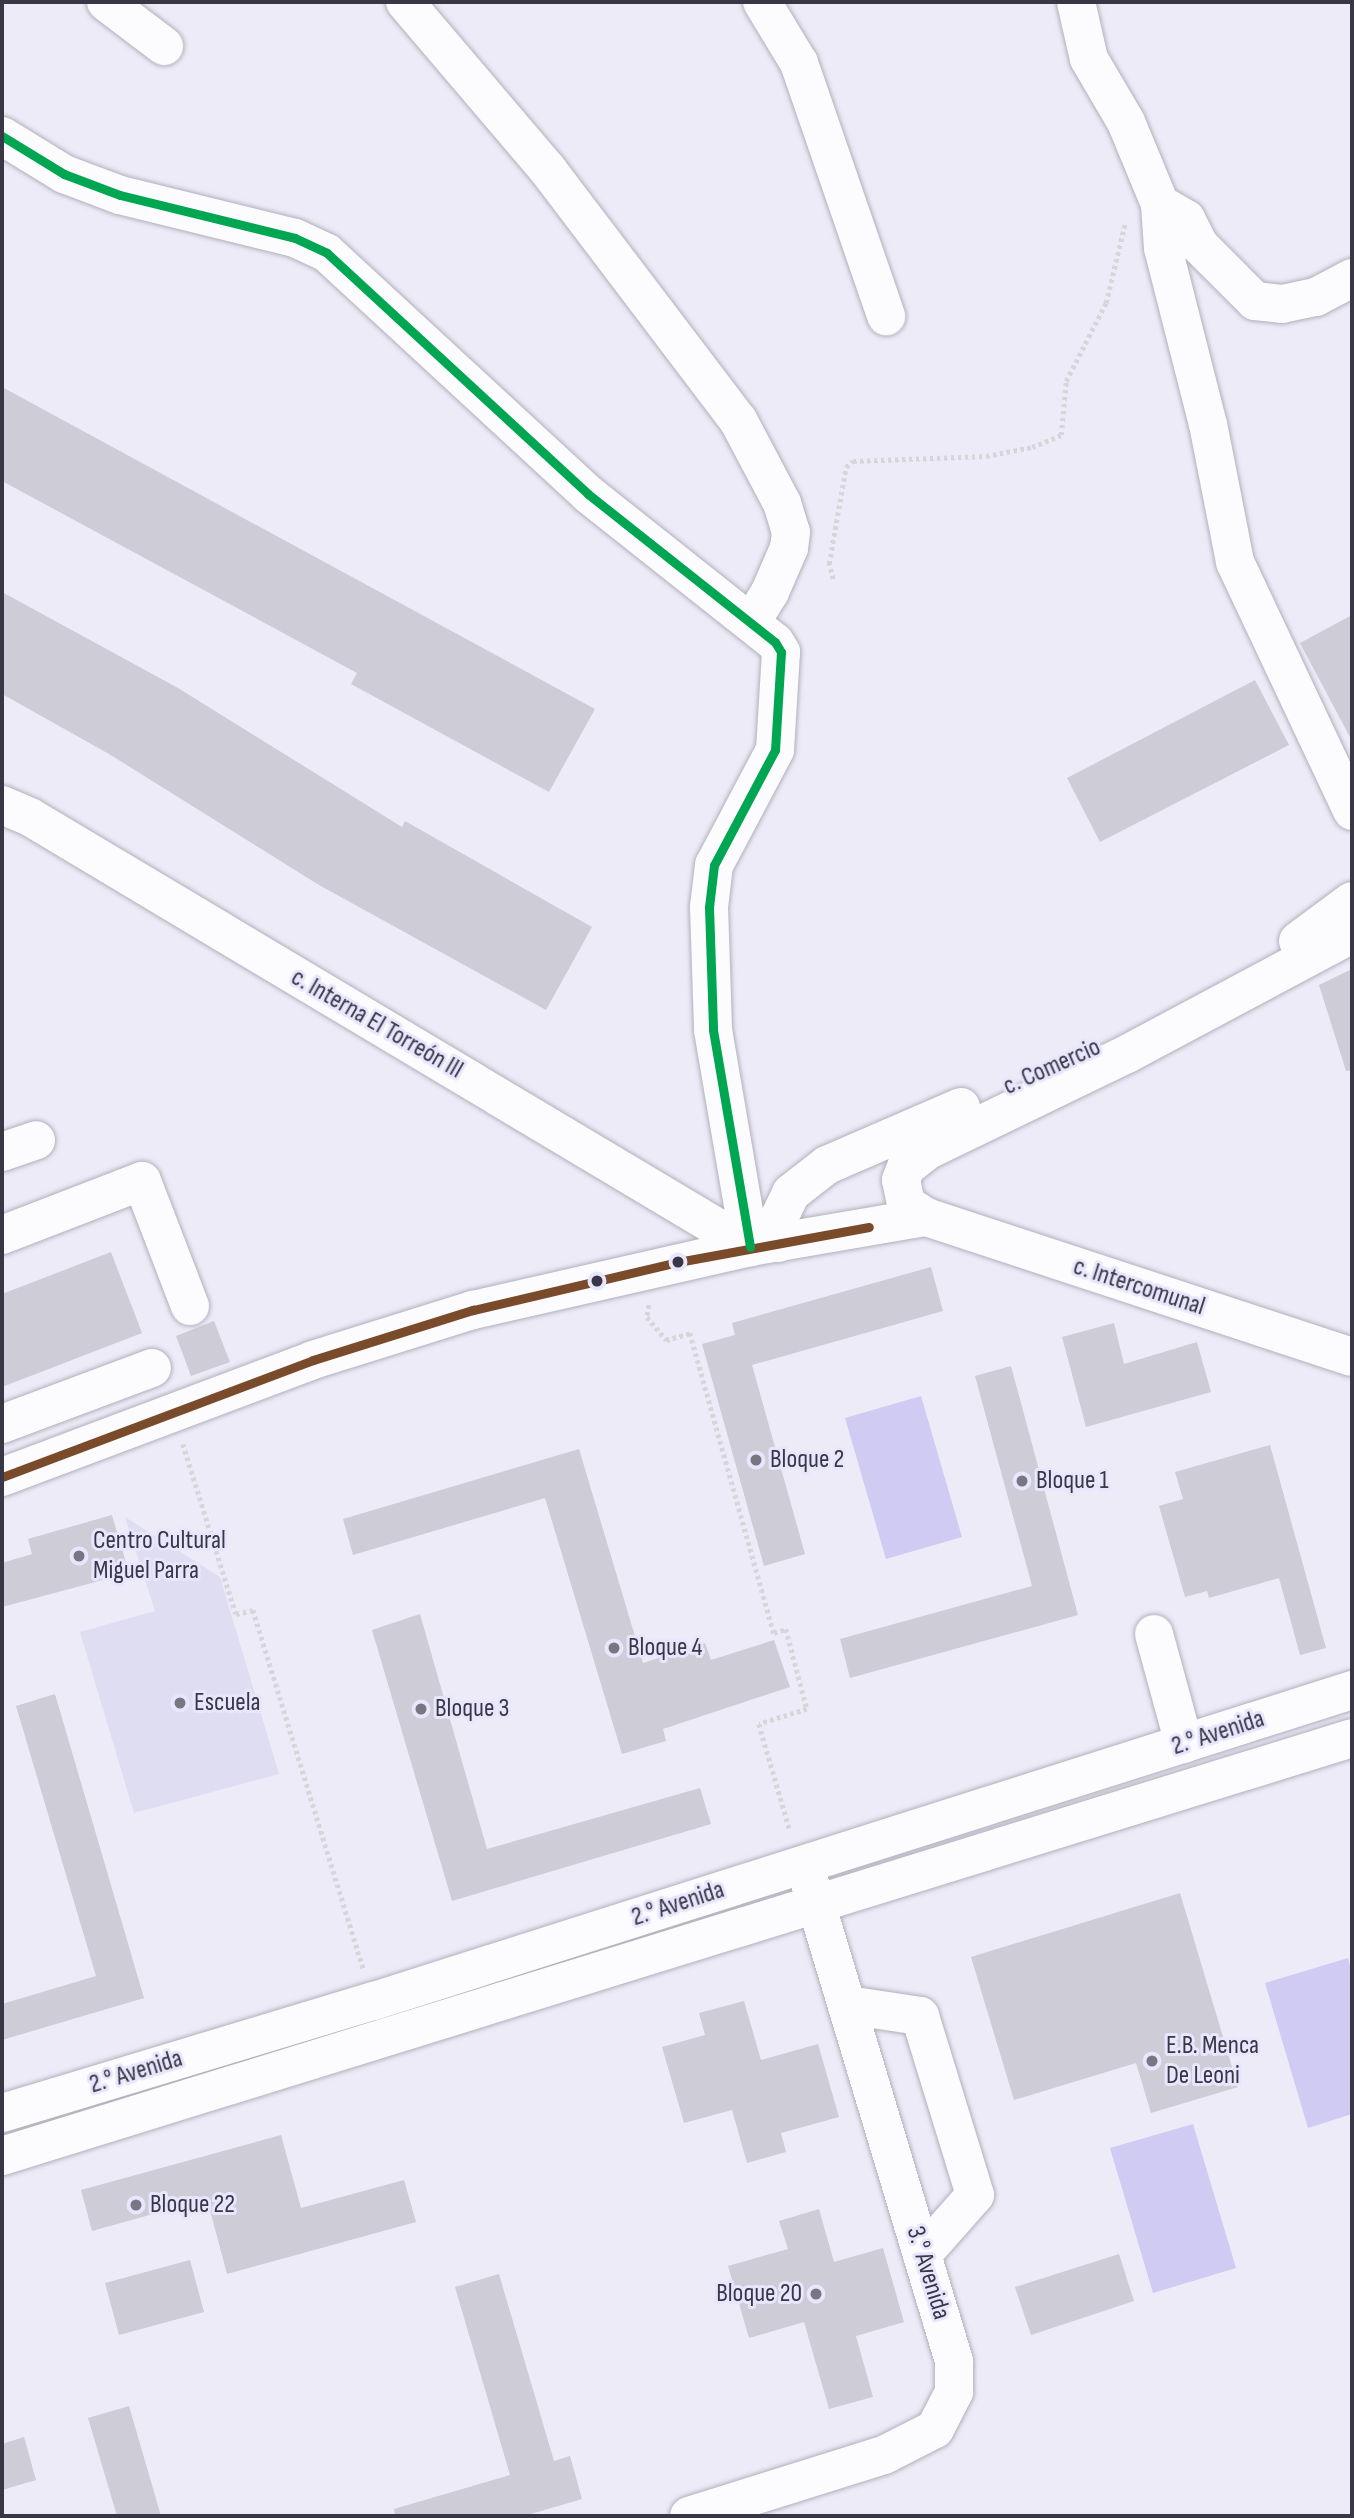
<!DOCTYPE html>
<html>
<head>
<meta charset="utf-8">
<style>
	body { margin:0 }
	#map { position:relative; width:1354px; height:2518px; overflow:hidden; background:#ecebf7; font-family:"Sofia Sans Condensed",sans-serif }
	div>[style] { position:absolute }
	.built>* { inset:0; background:#dfddf1 }
	.green>* { inset:0; background:#cfcbf3 }
	.building>* { inset:0; background:#cdccd7 }
	.path>* { height:4.5px; margin-top:-2.25px; transform-origin:0; background:repeating-linear-gradient(90deg,#d6d6d9 0 3.5px,transparent 0 7px) }
	.roads { filter:drop-shadow(0 0 2px #b1b0bc) drop-shadow(0 0 2px #b1b0bc) }
	.minor>* { height:38px; margin:-19px; padding:0 19px; transform-origin:19px; border-radius:19px; background:#fcfcfe }
	.bus-1>* { height:9px; margin:-4.5px; padding:0 4.5px; transform-origin:4.5px; border-radius:4.5px; background:#7a4b2a }
	.bus-2>* { height:9px; margin:-4.5px; padding:0 4.5px; transform-origin:4.5px; border-radius:4.5px; background:#00a651 }
	.dots>* { width:19px; height:19px; translate:-50% -50%; box-sizing:border-box; border:4px solid #e8e6fc; border-radius:50% }
	span { translate:-50% -50%; white-space:nowrap; text-align:center; line-height:1.15; -webkit-text-stroke:6px #e8e6fc; paint-order:stroke }
	.street-label { font-size:26px; color:#393745 }
	.poi-label { font-size:26px; color:#393745 }
	.left { translate:0 -50%; text-align:left }
	.right { translate:-100% -50%; text-align:right }
	.frame { position:absolute; inset:0; border:4px solid #393745; pointer-events:none }
</style>
</head>
<body>
<div id="map">
	<div class="built">
		<div style="clip-path:polygon(125px 1517px,220px 1577px,279px 1774px,134px 1813px,80px 1632px,155px 1611px)"></div>
	</div>
	<div class="green">
		<div style="clip-path:polygon(921px 1396px,962px 1537px,886px 1559px,845px 1418px)"></div>
		<div style="clip-path:polygon(1348px 1958px,1352px 1974px,1352px 2114px,1308px 2128px,1265px 1983px)"></div>
		<div style="clip-path:polygon(1193px 2124px,1236px 2268px,1153px 2293px,1110px 2148px)"></div>
	</div>
	<div class="building">
		<div style="clip-path:polygon(2px 387px,595px 709px,549px 792px,351px 684px,357px 673px,2px 481px)"></div>
		<div style="clip-path:polygon(2px 592px,178px 688px,402px 827px,405px 821px,592px 927px,546px 1010px,319px 885px,109px 754px,2px 694px)"></div>
		<div style="clip-path:polygon(1352px 615px,1352px 741px,1300px 643px)"></div>
		<div style="clip-path:polygon(1255px 680px,1289px 745px,1100px 842px,1067px 778px)"></div>
		<div style="clip-path:polygon(1352px 969px,1352px 1070px,1346px 1071px,1319px 985px)"></div>
		<div style="clip-path:polygon(111px 1252px,142px 1333px,2px 1387px,2px 1294px)"></div>
		<div style="clip-path:polygon(931px 1267px,943px 1311px,752px 1365px,805px 1554px,764px 1566px,702px 1344px,735px 1335px,732px 1323px)"></div>
		<div style="clip-path:polygon(214px 1321px,230px 1362px,191px 1376px,176px 1336px)"></div>
		<div style="clip-path:polygon(1114px 1323px,1124px 1364px,1197px 1342px,1211px 1392px,1086px 1427px,1062px 1337px)"></div>
		<div style="clip-path:polygon(1011px 1366px,1078px 1615px,850px 1678px,840px 1639px,1032px 1586px,975px 1376px)"></div>
		<div style="clip-path:polygon(1270px 1445px,1326px 1648px,1300px 1655px,1279px 1578px,1209px 1598px,1207px 1591px,1185px 1597px,1159px 1506px,1183px 1499px,1175px 1472px)"></div>
		<div style="clip-path:polygon(579px 1449px,643px 1663px,705px 1643px,711px 1660px,774px 1640px,790px 1687px,663px 1729px,666px 1741px,622px 1754px,545px 1498px,353px 1555px,343px 1519px)"></div>
		<div style="clip-path:polygon(112px 1515px,129px 1573px,2px 1607px,2px 1563px,32px 1554px,28px 1539px)"></div>
		<div style="clip-path:polygon(420px 1614px,487px 1849px,700px 1788px,711px 1824px,452px 1901px,372px 1630px)"></div>
		<div style="clip-path:polygon(55px 1694px,144px 1998px,2px 2040px,2px 2004px,96px 1976px,16px 1706px)"></div>
		<div style="clip-path:polygon(1180px 1893px,1238px 2087px,1151px 2113px,1136px 2063px,1014px 2100px,971px 1957px)"></div>
		<div style="clip-path:polygon(744px 2001px,761px 2060px,818px 2044px,839px 2117px,781px 2133px,786px 2152px,747px 2163px,732px 2110px,684px 2123px,662px 2047px,705px 2035px,699px 2013px)"></div>
		<div style="clip-path:polygon(281px 2135px,301px 2208px,404px 2180px,416px 2222px,227px 2274px,207px 2199px,92px 2231px,81px 2190px)"></div>
		<div style="clip-path:polygon(819px 2209px,834px 2262px,883px 2248px,904px 2322px,856px 2336px,873px 2397px,829px 2409px,804px 2322px,749px 2338px,728px 2266px,788px 2249px,779px 2221px)"></div>
		<div style="clip-path:polygon(1119px 2254px,1134px 2301px,1031px 2335px,1015px 2287px)"></div>
		<div style="clip-path:polygon(190px 2260px,204px 2312px,119px 2335px,105px 2283px)"></div>
		<div style="clip-path:polygon(499px 2274px,554px 2461px,570px 2456px,582px 2499px,524px 2516px,395px 2516px,394px 2509px,510px 2475px,455px 2287px)"></div>
		<div style="clip-path:polygon(129px 2406px,161px 2516px,117px 2516px,88px 2418px)"></div>
		<div style="clip-path:polygon(24px 2437px,36px 2480px,2px 2490px,2px 2444px)"></div>
	</div>
	<div class="path">
		<div style="left:833px;top:579px;width:16px;rotate:-105deg"></div>
		<div style="left:829px;top:564px;width:98px;rotate:-80.1deg"></div>
		<div style="left:846px;top:467px;width:9px;rotate:-41deg"></div>
		<div style="left:853px;top:461px;width:133px;rotate:-2.2deg"></div>
		<div style="left:986px;top:456px;width:47px;rotate:-11.1deg"></div>
		<div style="left:1032px;top:447px;width:31px;rotate:-22deg"></div>
		<div style="left:1061px;top:435px;width:54px;rotate:-84.7deg"></div>
		<div style="left:1066px;top:381px;width:88px;rotate:-62.9deg"></div>
		<div style="left:1106px;top:303px;width:82px;rotate:-76.6deg"></div>
		<div style="left:649px;top:1305px;width:12px;rotate:99deg"></div>
		<div style="left:647px;top:1317px;width:30px;rotate:50deg"></div>
		<div style="left:666px;top:1340px;width:25px;rotate:-16deg"></div>
		<div style="left:690px;top:1333px;width:312px;rotate:74.4deg"></div>
		<div style="left:774px;top:1633px;width:13px;rotate:-18deg"></div>
		<div style="left:786px;top:1629px;width:83px;rotate:75.3deg"></div>
		<div style="left:807px;top:1709px;width:50px;rotate:162.6deg"></div>
		<div style="left:759px;top:1724px;width:111px;rotate:73.8deg"></div>
		<div style="left:183px;top:1444px;width:178px;rotate:72.7deg"></div>
		<div style="left:236px;top:1614px;width:17px;rotate:-13deg"></div>
		<div style="left:253px;top:1610px;width:377px;rotate:72.9deg"></div>
	</div>
	<div class="roads">
		<div class="minor">
			<div style="left:106px;top:2px;width:73px;rotate:37.2deg"></div>
			<div style="left:405px;top:2px;width:221px;rotate:49.6deg"></div>
			<div style="left:548px;top:170px;width:314px;rotate:52.8deg"></div>
			<div style="left:738px;top:420px;width:94px;rotate:62.1deg"></div>
			<div style="left:782px;top:503px;width:30px;rotate:73deg"></div>
			<div style="left:791px;top:532px;width:16px;rotate:97deg"></div>
			<div style="left:789px;top:548px;width:48px;rotate:113.4deg"></div>
			<div style="left:770px;top:592px;width:36px;rotate:122deg"></div>
			<div style="left:762px;top:2px;width:71px;rotate:58.8deg"></div>
			<div style="left:799px;top:63px;width:268px;rotate:71deg"></div>
			<div style="left:1076px;top:2px;width:58px;rotate:77.2deg"></div>
			<div style="left:1089px;top:59px;width:73px;rotate:59.6deg"></div>
			<div style="left:1126px;top:122px;width:89px;rotate:67.5deg"></div>
			<div style="left:1160px;top:204px;width:44px;rotate:86.1deg"></div>
			<div style="left:1163px;top:248px;width:182px;rotate:75.7deg"></div>
			<div style="left:1208px;top:424px;width:141px;rotate:78.9deg"></div>
			<div style="left:1235px;top:562px;width:275px;rotate:64.8deg"></div>
			<div style="left:2px;top:136px;width:73px;rotate:31.5deg"></div>
			<div style="left:64px;top:174px;width:60px;rotate:20.6deg"></div>
			<div style="left:120px;top:195px;width:180px;rotate:13.8deg"></div>
			<div style="left:295px;top:238px;width:35px;rotate:25deg"></div>
			<div style="left:327px;top:253px;width:355px;rotate:42.7deg"></div>
			<div style="left:588px;top:494px;width:238px;rotate:38.4deg"></div>
			<div style="left:775px;top:642px;width:12px;rotate:59deg"></div>
			<div style="left:781px;top:652px;width:98px;rotate:93.5deg"></div>
			<div style="left:775px;top:750px;width:130px;rotate:117.9deg"></div>
			<div style="left:714px;top:865px;width:42px;rotate:96.8deg"></div>
			<div style="left:709px;top:907px;width:123px;rotate:88.1deg"></div>
			<div style="left:713px;top:1030px;width:220px;rotate:80.3deg"></div>
			<div style="left:1160px;top:204px;width:30px;rotate:30deg"></div>
			<div style="left:1186px;top:219px;width:29px;rotate:63deg"></div>
			<div style="left:1199px;top:245px;width:79px;rotate:45deg"></div>
			<div style="left:1255px;top:301px;width:27px;rotate:6deg"></div>
			<div style="left:1282px;top:304px;width:35px;rotate:-12deg"></div>
			<div style="left:1316px;top:297px;width:41px;rotate:-27.8deg"></div>
			<div style="left:2px;top:805px;width:30px;rotate:23deg"></div>
			<div style="left:30px;top:817px;width:839px;rotate:30.85deg"></div>
			<div style="left:1352px;top:934px;width:255px;rotate:151.9deg"></div>
			<div style="left:1127px;top:1054px;width:221px;rotate:154.2deg"></div>
			<div style="left:928px;top:1150px;width:28px;rotate:142deg"></div>
			<div style="left:906px;top:1167px;width:14px;rotate:111deg"></div>
			<div style="left:901px;top:1180px;width:25px;rotate:78deg"></div>
			<div style="left:906px;top:1204px;width:24px;rotate:33deg"></div>
			<div style="left:926px;top:1217px;width:448px;rotate:18.2deg"></div>
			<div style="left:1298px;top:941px;width:67px;rotate:-36.5deg"></div>
			<div style="left:2px;top:1152px;width:36px;rotate:-19deg"></div>
			<div style="left:2px;top:1235px;width:150px;rotate:-21.1deg"></div>
			<div style="left:142px;top:1181px;width:134px;rotate:69deg"></div>
			<div style="left:778px;top:1243px;width:21px;rotate:-93deg"></div>
			<div style="left:777px;top:1222px;width:32px;rotate:-64deg"></div>
			<div style="left:791px;top:1193px;width:46px;rotate:-37.9deg"></div>
			<div style="left:827px;top:1165px;width:146px;rotate:-23.4deg"></div>
			<div style="left:2px;top:1424px;width:160px;rotate:-20.5deg"></div>
			<div style="left:2px;top:1477px;width:332px;rotate:-20.6deg"></div>
			<div style="left:313px;top:1360px;width:168px;rotate:-17.4deg"></div>
			<div style="left:473px;top:1310px;width:284px;rotate:-12.8deg"></div>
			<div style="left:750px;top:1247px;width:179px;rotate:-9.7deg"></div>
			<div style="left:1154px;top:1634px;width:114px;rotate:74.7deg"></div>
			<div style="left:847px;top:2005px;width:74px;rotate:8.6deg"></div>
			<div style="left:920px;top:2016px;width:187px;rotate:72.9deg"></div>
			<div style="left:975px;top:2195px;width:80px;rotate:131.5deg"></div>
			<div style="left:2px;top:2113px;width:388px;rotate:-16.8deg"></div>
			<div style="left:374px;top:2001px;width:1026px;rotate:-17.64deg"></div>
			<div style="left:2px;top:2156px;width:1413px;rotate:-17.2deg"></div>
			<div style="left:689px;top:2516px;width:204px;rotate:-17.4deg"></div>
			<div style="left:884px;top:2455px;width:57px;rotate:-27deg"></div>
			<div style="left:935px;top:2429px;width:42px;rotate:-62.8deg"></div>
			<div style="left:954px;top:2392px;width:31px;rotate:-90deg"></div>
			<div style="left:954px;top:2361px;width:502px;rotate:-106.78deg"></div>
		</div>
	</div>
	<div class="bus-1">
		<div style="left:2px;top:1477px;width:332px;rotate:-20.6deg"></div>
		<div style="left:313px;top:1360px;width:168px;rotate:-17.4deg"></div>
		<div style="left:473px;top:1310px;width:211px;rotate:-13.2deg"></div>
		<div style="left:678px;top:1262px;width:194px;rotate:-10.4deg"></div>
	</div>
	<div class="bus-2">
		<div style="left:2px;top:136px;width:73px;rotate:31.5deg"></div>
		<div style="left:64px;top:174px;width:60px;rotate:20.6deg"></div>
		<div style="left:120px;top:195px;width:180px;rotate:13.8deg"></div>
		<div style="left:295px;top:238px;width:35px;rotate:25deg"></div>
		<div style="left:327px;top:253px;width:355px;rotate:42.7deg"></div>
		<div style="left:588px;top:494px;width:238px;rotate:38.4deg"></div>
		<div style="left:775px;top:642px;width:12px;rotate:59deg"></div>
		<div style="left:781px;top:652px;width:98px;rotate:93.5deg"></div>
		<div style="left:775px;top:750px;width:130px;rotate:117.9deg"></div>
		<div style="left:714px;top:865px;width:42px;rotate:96.8deg"></div>
		<div style="left:709px;top:907px;width:123px;rotate:88.1deg"></div>
		<div style="left:713px;top:1030px;width:220px;rotate:80.3deg"></div>
	</div>
	<div class="dots">
		<div style="left:678px;top:1262px;background:#393745"></div>
		<div style="left:597px;top:1281px;background:#393745"></div>
		<div style="left:756px;top:1460px;background:#787683"></div>
		<div style="left:1022px;top:1481px;background:#787683"></div>
		<div style="left:79px;top:1556px;background:#787683"></div>
		<div style="left:614px;top:1648px;background:#787683"></div>
		<div style="left:180px;top:1703px;background:#787683"></div>
		<div style="left:421px;top:1709px;background:#787683"></div>
		<div style="left:1152px;top:2061px;background:#787683"></div>
		<div style="left:136px;top:2205px;background:#787683"></div>
		<div style="left:816px;top:2294px;background:#787683"></div>
	</div>
	<div class="street-label">
		<span style="left:377px;top:1024px;rotate:30deg">c. Interna El Torreón III</span>
		<span style="left:1052px;top:1067px;rotate:-24deg">c. Comercio</span>
		<span style="left:1139px;top:1287px;rotate:18deg">c. Intercomunal</span>
		<span style="left:1218px;top:1733px;rotate:-18deg">2.° Avenida</span>
		<span style="left:678px;top:1904px;rotate:-18deg">2.° Avenida</span>
		<span style="left:136px;top:2072px;rotate:-17deg">2.° Avenida</span>
		<span style="left:928px;top:2273px;rotate:73deg">3.° Avenida</span>
	</div>
	<div class="poi-label">
		<span class="left" style="left:770px;top:1460px">Bloque 2</span>
		<span class="left" style="left:1036px;top:1481px">Bloque 1</span>
		<span class="left" style="left:93px;top:1556px">Centro Cultural<br>Miguel Parra</span>
		<span class="left" style="left:628px;top:1648px">Bloque 4</span>
		<span class="left" style="left:194px;top:1703px">Escuela</span>
		<span class="left" style="left:435px;top:1709px">Bloque 3</span>
		<span class="left" style="left:1166px;top:2061px">E.B. Menca<br>De Leoni</span>
		<span class="left" style="left:150px;top:2205px">Bloque 22</span>
		<span class="right" style="left:802px;top:2294px">Bloque 20</span>
	</div>
	<div class="frame"></div>
</div>
</body>
</html>
